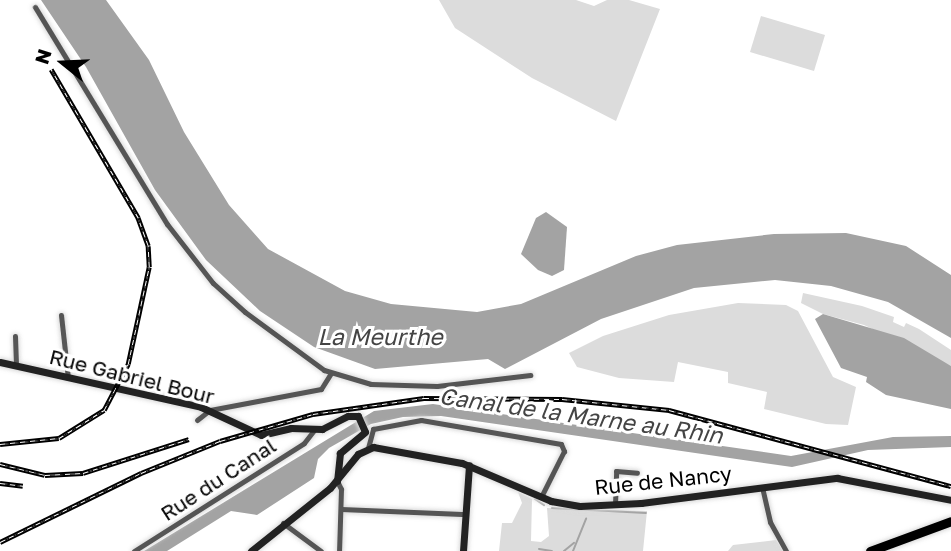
<!DOCTYPE html>
<html>
<head>
<meta charset="utf-8">
<style>
	body { margin:0 }
	#map { position:relative; width:951px; height:551px; overflow:hidden; background:#fff; font-family:"Golos Text",sans-serif }
	div>[style] { position:absolute }
	.green>* { inset:0; background:#dcdcdc }
	.water>* { inset:0; background:#a3a3a3 }
	.stream>* { height:2px; margin:-1px; padding:0 1px; transform-origin:1px; border-radius:1px; background:#a3a3a3 }
	.roads { filter:drop-shadow(0 0 2px #dbdbdb) drop-shadow(0 0 2px #dbdbdb) }
	.street>* { height:5px; margin:-2.5px; padding:0 2.5px; transform-origin:2.5px; border-radius:2.5px; background:#555 }
	.secondary>* { height:7px; margin:-3.5px; padding:0 3.5px; transform-origin:3.5px; border-radius:3.5px; background:#222 }
	.highway>* { height:9px; margin:-4.5px; padding:0 4.5px; transform-origin:4.5px; border-radius:4.5px; background:#000 }
	.rail>* { height:4.5px; margin-top:-2.25px; transform-origin:0; background:repeating-linear-gradient(90deg,#fff 0 5px,#000 0 10px); box-sizing:border-box; border-block:2px solid #000 }
	span { translate:-50% -50%; white-space:nowrap; text-align:center; line-height:1.15; -webkit-text-stroke:6px #fff; paint-order:stroke }
	.street-label { font-size:21px; color:#000 }
	.water-label { font-size:23px; color:#444; font-style:italic }
	.north { position:absolute; left:28px; top:28px; width:70px; height:70px; -webkit-text-stroke:5px #fff; paint-order:stroke; rotate:288deg; font-size:19px; font-weight:700; line-height:28px; text-align:center; color:#000 }
	.north::after { content:''; display:block; margin:auto; width:24px; height:32px; background:#000; clip-path:polygon(50% 0,100% 100%,50% 72%,0 100%) }
</style>
</head>
<body>
<div id="map">
	<div class="green">
		<div style="clip-path:polygon(439px 0,576px 0,594px 6px,607px 0,629px 0,660px 9px,616px 121px,532px 78px,455px 28px)"></div>
		<div style="clip-path:polygon(761px 16px,825px 35px,814px 71px,750px 52px)"></div>
		<div style="clip-path:polygon(803px 293px,862px 306px,894px 317px,893px 322px,904px 327px,906px 323px,919px 329px,951px 350px,951px 366px,864px 325px,823px 314px,801px 303px)"></div>
		<div style="clip-path:polygon(738px 303px,786px 305px,798px 311px,833px 377px,856px 387px,848px 425px,826px 424px,764px 409px,767px 392px,728px 383px,728px 372px,678px 362px,674px 382px,619px 378px,577px 367px,569px 353px,603px 336px,669px 315px)"></div>
		<div style="clip-path:polygon(518px 492px,532px 499px,531px 541px,541px 542px,549px 536px,547px 508px,647px 511px,643px 551px,499px 551px,502px 523px,512px 523px,522px 503px)"></div>
		<div style="clip-path:polygon(776px 540px,783px 551px,728px 551px,733px 545px)"></div>
	</div>
	<div class="water">
		<div style="clip-path:polygon(41px 0,106px 0,149px 60px,184px 132px,229px 205px,268px 249px,345px 291px,391px 304px,477px 312px,521px 304px,636px 256px,677px 245px,774px 234px,846px 233px,906px 246px,951px 275px,951px 338px,888px 302px,831px 286px,775px 280px,694px 288px,601px 319px,505px 369px,488px 359px,375px 369px,314px 347px,260px 311px,206px 260px,155px 190px,86px 67px)"></div>
		<div style="clip-path:polygon(546px 212px,567px 227px,564px 270px,552px 276px,538px 270px,521px 254px,536px 218px)"></div>
		<div style="clip-path:polygon(823px 314px,904px 338px,951px 366px,951px 409px,886px 395px,866px 382px,867px 377px,841px 368px,815px 319px)"></div>
		<div style="clip-path:polygon(433px 404px,791px 456px,893px 437px,951px 436px,951px 447px,868px 450px,792px 467px,441px 416px,403px 417px,371px 424px,329px 448px,318px 459px,314px 478px,257px 515px,231px 511px,167px 551px,144px 551px,374px 411px)"></div>
	</div>
	<div class="stream">
		<div style="left:535px;top:499px;width:11px;rotate:34deg"></div>
		<div style="left:552px;top:508px;width:94px;rotate:3deg"></div>
		<div style="left:539px;top:549px;width:13px;rotate:9deg"></div>
		<div style="left:564px;top:551px;width:13px;rotate:-39deg"></div>
		<div style="left:573px;top:551px;width:35px;rotate:-68deg"></div>
	</div>
	<div class="roads">
		<div class="street">
			<div style="left:35px;top:7px;width:254px;rotate:58.7deg"></div>
			<div style="left:167px;top:224px;width:75px;rotate:52.1deg"></div>
			<div style="left:213px;top:283px;width:43px;rotate:42.2deg"></div>
			<div style="left:245px;top:312px;width:98px;rotate:36.3deg"></div>
			<div style="left:324px;top:370px;width:49px;rotate:16.6deg"></div>
			<div style="left:371px;top:384px;width:66px;rotate:1.7deg"></div>
			<div style="left:437px;top:386px;width:94px;rotate:-6.7deg"></div>
			<div style="left:61px;top:315px;width:63px;rotate:83.7deg"></div>
			<div style="left:15px;top:336px;width:30px;rotate:88deg"></div>
			<div style="left:197px;top:420px;width:16px;rotate:-38deg"></div>
			<div style="left:210px;top:410px;width:113px;rotate:-10.7deg"></div>
			<div style="left:321px;top:389px;width:19px;rotate:-58deg"></div>
			<div style="left:368px;top:448px;width:20px;rotate:-75deg"></div>
			<div style="left:373px;top:429px;width:49px;rotate:-10.6deg"></div>
			<div style="left:421px;top:420px;width:142px;rotate:9.7deg"></div>
			<div style="left:561px;top:444px;width:8px;rotate:67deg"></div>
			<div style="left:564px;top:451px;width:51px;rotate:116.6deg"></div>
			<div style="left:337px;top:481px;width:9px;rotate:63deg"></div>
			<div style="left:341px;top:489px;width:62px;rotate:91.8deg"></div>
			<div style="left:762px;top:487px;width:36px;rotate:77deg"></div>
			<div style="left:770px;top:522px;width:33px;rotate:61deg"></div>
			<div style="left:615px;top:505px;width:34px;rotate:-88deg"></div>
			<div style="left:616px;top:471px;width:21px;rotate:5deg"></div>
			<div style="left:341px;top:509px;width:121px;rotate:2.4deg"></div>
			<div style="left:283px;top:523px;width:47px;rotate:36.4deg"></div>
			<div style="left:134px;top:551px;width:201px;rotate:-32.4deg"></div>
			<div style="left:304px;top:443px;width:18px;rotate:-52deg"></div>
		</div>
		<div class="secondary">
			<div style="left:0;top:362px;width:206px;rotate:12.6deg"></div>
			<div style="left:201px;top:407px;width:66px;rotate:25deg"></div>
			<div style="left:261px;top:435px;width:31px;rotate:-13deg"></div>
			<div style="left:291px;top:428px;width:31px;rotate:2deg"></div>
			<div style="left:322px;top:429px;width:29px;rotate:-27deg"></div>
			<div style="left:348px;top:416px;width:10px"></div>
			<div style="left:358px;top:416px;width:17px;rotate:66deg"></div>
			<div style="left:365px;top:432px;width:33px;rotate:140deg"></div>
			<div style="left:340px;top:453px;width:28px;rotate:96deg"></div>
			<div style="left:251px;top:551px;width:101px;rotate:-38.6deg"></div>
			<div style="left:330px;top:488px;width:44px;rotate:-50.5deg"></div>
			<div style="left:358px;top:454px;width:17px;rotate:-25deg"></div>
			<div style="left:373px;top:447px;width:90px;rotate:10.2deg"></div>
			<div style="left:462px;top:463px;width:97px;rotate:23.1deg"></div>
			<div style="left:551px;top:501px;width:29px;rotate:10deg"></div>
			<div style="left:580px;top:506px;width:61px;rotate:-2.8deg"></div>
			<div style="left:641px;top:503px;width:198px;rotate:-7.3deg"></div>
			<div style="left:837px;top:478px;width:116px;rotate:10.9deg"></div>
			<div style="left:463px;top:551px;width:86px;rotate:-86deg"></div>
		</div>
		<div class="highway">
			<div style="left:870px;top:551px;width:86px;rotate:-20.3deg"></div>
		</div>
	</div>
	<div class="rail">
		<div style="left:0;top:444px;width:59px;rotate:-5.8deg"></div>
		<div style="left:59px;top:438px;width:53px;rotate:-31.9deg"></div>
		<div style="left:104px;top:410px;width:52px;rotate:-62.4deg"></div>
		<div style="left:128px;top:364px;width:99px;rotate:-77.8deg"></div>
		<div style="left:149px;top:267px;width:21px;rotate:-93deg"></div>
		<div style="left:148px;top:246px;width:30px;rotate:-110deg"></div>
		<div style="left:138px;top:218px;width:172px;rotate:-120.4deg"></div>
		<div style="left:0;top:464px;width:46px;rotate:13.7deg"></div>
		<div style="left:45px;top:475px;width:38px;rotate:-3deg"></div>
		<div style="left:83px;top:473px;width:111px;rotate:-17.8deg"></div>
		<div style="left:0;top:483px;width:23px;rotate:7deg"></div>
		<div style="left:0;top:542px;width:157px;rotate:-26.1deg"></div>
		<div style="left:141px;top:473px;width:85px;rotate:-22.1deg"></div>
		<div style="left:220px;top:441px;width:97px;rotate:-16.2deg"></div>
		<div style="left:313px;top:414px;width:112px;rotate:-8.2deg"></div>
		<div style="left:424px;top:398px;width:138px;rotate:0.4deg"></div>
		<div style="left:562px;top:399px;width:108px;rotate:5.9deg"></div>
		<div style="left:669px;top:410px;width:292px;rotate:15.1deg"></div>
	</div>
	<div class="street-label">
		<span style="left:132px;top:376px;rotate:14deg">Rue Gabriel Bour</span>
		<span style="left:218px;top:479px;rotate:-33deg">Rue du Canal</span>
		<span style="left:663px;top:480px;rotate:-6deg">Rue de Nancy</span>
	</div>
	<div class="water-label">
		<span style="left:380px;top:336px">La Meurthe</span>
		<span style="left:581px;top:415px;rotate:8deg">Canal de la Marne au Rhin</span>
	</div>
	<div class="north">N</div>
</div>
</body>
</html>
